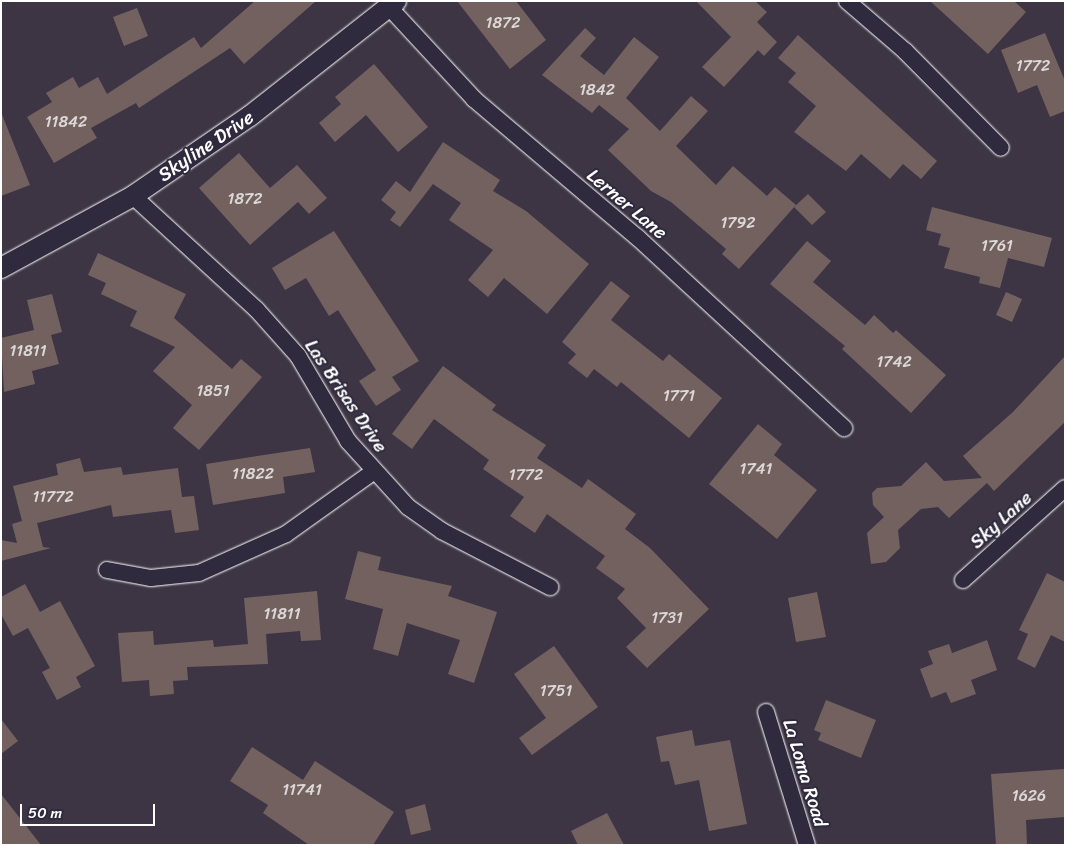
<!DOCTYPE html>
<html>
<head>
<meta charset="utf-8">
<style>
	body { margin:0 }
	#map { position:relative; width:1066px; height:846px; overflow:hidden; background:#3d3544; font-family:Sriracha,sans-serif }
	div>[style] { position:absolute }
	.building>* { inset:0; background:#736160 }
	.roads { filter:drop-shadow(0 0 1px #fff) drop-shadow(0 0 1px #fff) }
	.minor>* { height:16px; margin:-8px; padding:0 8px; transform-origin:8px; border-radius:8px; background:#2f2a3d }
	.tertiary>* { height:20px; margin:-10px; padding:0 10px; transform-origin:10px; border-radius:10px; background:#2f2a3d }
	span { translate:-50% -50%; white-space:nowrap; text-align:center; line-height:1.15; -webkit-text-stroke:4px #2f2a3d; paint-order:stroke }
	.number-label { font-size:16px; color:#dcd8d7 }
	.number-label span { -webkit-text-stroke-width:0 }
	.street-label { font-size:19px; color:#fff }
	.frame { position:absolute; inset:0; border:2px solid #fff; pointer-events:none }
	.scale { position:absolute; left:20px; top:804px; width:135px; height:22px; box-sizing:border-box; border:2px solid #fff; border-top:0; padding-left:6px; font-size:15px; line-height:18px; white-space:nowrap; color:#fff; -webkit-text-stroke:4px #2f2a3d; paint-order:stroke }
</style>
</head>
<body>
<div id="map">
	<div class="building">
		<div style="clip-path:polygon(255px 1px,316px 1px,244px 64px,230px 48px,139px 108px,136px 103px,91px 128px,97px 138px,54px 163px,27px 117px,52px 102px,46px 93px,73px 77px,79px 88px,98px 77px,107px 94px,194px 37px,201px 48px)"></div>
		<div style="clip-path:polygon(457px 1px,516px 1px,546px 40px,510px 69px)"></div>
		<div style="clip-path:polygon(696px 1px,755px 1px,767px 12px,757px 22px,777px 42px,764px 56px,758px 50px,724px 87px,702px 67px,731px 37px)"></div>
		<div style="clip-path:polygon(930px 1px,1014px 1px,1026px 12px,988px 54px)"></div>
		<div style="clip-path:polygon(137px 8px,148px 36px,124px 46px,113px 17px)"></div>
		<div style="clip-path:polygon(585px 28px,596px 38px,580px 56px,604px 75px,634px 37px,659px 57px,626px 98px,660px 131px,691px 96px,708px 111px,676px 146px,716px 185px,733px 166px,767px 196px,775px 187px,796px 205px,739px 269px,722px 254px,726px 249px,671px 202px,651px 191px,608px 150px,629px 129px,599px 105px,592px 113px,542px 75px)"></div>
		<div style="clip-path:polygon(1045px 33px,1065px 81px,1065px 111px,1050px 117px,1037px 85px,1018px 93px,1001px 50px)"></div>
		<div style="clip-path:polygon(798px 35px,937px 161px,921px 179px,903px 164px,890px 179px,861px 154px,846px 171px,794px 132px,816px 106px,788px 82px,796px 73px,778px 58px)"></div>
		<div style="clip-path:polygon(374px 64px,428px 127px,398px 152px,366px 115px,335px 142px,319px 123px,341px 104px,335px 97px)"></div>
		<div style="clip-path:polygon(1px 112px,30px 185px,1px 196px)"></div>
		<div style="clip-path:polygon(443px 142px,500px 180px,493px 191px,526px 211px,589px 264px,547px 314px,504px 278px,488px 297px,468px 280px,493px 250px,449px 220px,461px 203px,433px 184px,400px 227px,390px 220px,396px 212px,381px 200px,396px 181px,410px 192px)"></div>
		<div style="clip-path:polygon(239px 153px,270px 188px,297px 165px,327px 198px,309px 214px,298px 202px,250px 245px,199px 188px)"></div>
		<div style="clip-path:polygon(808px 194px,826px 212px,812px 225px,794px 207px)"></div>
		<div style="clip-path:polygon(932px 207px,1052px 238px,1044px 267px,1008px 258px,1000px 288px,979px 283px,980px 277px,944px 268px,950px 248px,938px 245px,941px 234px,926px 230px)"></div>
		<div style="clip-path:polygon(334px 231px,419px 361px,392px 377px,401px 390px,376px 406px,359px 381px,376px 370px,338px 310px,329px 316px,306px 278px,285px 290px,272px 268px)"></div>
		<div style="clip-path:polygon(807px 241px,831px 261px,813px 282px,865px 325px,874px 315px,893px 333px,896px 330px,946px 375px,911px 413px,842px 349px,845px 346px,770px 284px)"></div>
		<div style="clip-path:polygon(98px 253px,186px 294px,174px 318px,232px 369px,241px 359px,262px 377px,199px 450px,173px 428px,192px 405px,153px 371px,175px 347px,130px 326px,137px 311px,101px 294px,106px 283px,88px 275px)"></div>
		<div style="clip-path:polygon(611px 281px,630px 296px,611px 320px,663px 361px,669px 354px,722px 398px,689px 438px,621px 382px,617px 387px,594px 369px,587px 378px,568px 363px,576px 354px,562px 342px)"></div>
		<div style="clip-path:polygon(1006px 292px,1022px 299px,1012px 322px,996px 315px)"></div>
		<div style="clip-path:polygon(52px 294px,62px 332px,51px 335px,59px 364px,32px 371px,35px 384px,4px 392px,1px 338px,34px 330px,27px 300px)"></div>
		<div style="clip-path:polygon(1065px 356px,1065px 422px,994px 491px,987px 483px,949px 518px,938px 507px,921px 509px,898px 530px,900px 548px,886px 562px,871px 564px,867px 533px,884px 517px,873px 505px,872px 493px,877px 488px,901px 486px,926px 462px,944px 481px,982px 478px,963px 456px,1013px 412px)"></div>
		<div style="clip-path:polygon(443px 366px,496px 405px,492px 410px,546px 445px,537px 458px,582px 488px,588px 479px,636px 514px,625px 529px,650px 548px,709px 609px,647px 668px,626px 647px,646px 628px,617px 598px,625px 589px,596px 568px,605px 556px,547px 514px,535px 533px,510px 516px,524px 497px,483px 469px,489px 460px,434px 419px,412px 449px,392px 434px)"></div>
		<div style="clip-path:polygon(758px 424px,782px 444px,774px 455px,817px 490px,777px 539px,709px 484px)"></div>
		<div style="clip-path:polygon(310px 448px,315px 472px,283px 477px,285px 493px,213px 505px,206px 464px)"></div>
		<div style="clip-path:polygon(80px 458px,84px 472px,121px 467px,123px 475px,178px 468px,182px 497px,194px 496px,199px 530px,175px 533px,171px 510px,113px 517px,111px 505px,37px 523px,43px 547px,51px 548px,1px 561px,1px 540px,17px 543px,12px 524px,22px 521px,13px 486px,58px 475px,56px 464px)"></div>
		<div style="clip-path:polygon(358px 551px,381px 557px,378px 570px,452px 586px,448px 596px,497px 612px,474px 683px,448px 674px,460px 640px,407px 623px,398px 656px,373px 649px,383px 609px,345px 599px)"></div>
		<div style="clip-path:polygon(1047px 573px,1065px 582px,1065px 642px,1051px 635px,1035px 668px,1017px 659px,1028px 634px,1019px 630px)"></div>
		<div style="clip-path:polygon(25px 584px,40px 612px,60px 601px,95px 666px,76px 677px,81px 687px,57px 700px,42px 672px,50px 668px,28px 628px,13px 636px,1px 614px,1px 597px)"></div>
		<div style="clip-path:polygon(317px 591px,321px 640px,301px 641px,300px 631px,266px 634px,268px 664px,187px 667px,188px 680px,173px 681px,174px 694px,150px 696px,149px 680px,122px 682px,118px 633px,153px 631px,154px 645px,213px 640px,214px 647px,248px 644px,244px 598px)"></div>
		<div style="clip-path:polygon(817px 592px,826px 637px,796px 642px,788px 598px)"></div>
		<div style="clip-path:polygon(987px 640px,997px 670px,971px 680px,976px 694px,951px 703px,946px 692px,931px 698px,920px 669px,933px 664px,928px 651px,949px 644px,952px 653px)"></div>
		<div style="clip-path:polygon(554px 646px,598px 707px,532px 755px,519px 738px,546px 718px,514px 674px)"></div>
		<div style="clip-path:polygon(826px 700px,876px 720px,861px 758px,818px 740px,821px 733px,814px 730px)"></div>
		<div style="clip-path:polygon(1px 719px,18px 741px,1px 754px)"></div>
		<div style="clip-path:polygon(692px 730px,695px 746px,730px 740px,747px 824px,709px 831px,699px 780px,675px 785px,669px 761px,661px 762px,656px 737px)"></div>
		<div style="clip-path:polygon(252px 747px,303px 780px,315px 761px,394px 812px,373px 845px,309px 845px,263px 813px,268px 805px,230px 781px)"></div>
		<div style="clip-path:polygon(1065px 769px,1065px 817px,1026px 820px,1027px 845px,996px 845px,991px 774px)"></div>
		<div style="clip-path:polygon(1px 794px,41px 845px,1px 845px)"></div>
		<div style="clip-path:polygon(425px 804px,431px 830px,411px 835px,405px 810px)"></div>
		<div style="clip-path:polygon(607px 813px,624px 845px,578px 845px,571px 831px)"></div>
	</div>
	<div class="roads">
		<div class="minor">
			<div style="left:847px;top:1px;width:77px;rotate:40.8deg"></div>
			<div style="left:905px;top:51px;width:136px;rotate:45.3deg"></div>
			<div style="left:388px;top:6px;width:127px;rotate:47.2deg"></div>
			<div style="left:474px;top:99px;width:214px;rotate:40.3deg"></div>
			<div style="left:637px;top:237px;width:282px;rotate:42.7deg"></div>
			<div style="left:133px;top:196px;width:168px;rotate:42.6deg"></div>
			<div style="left:257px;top:310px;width:62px;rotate:48.3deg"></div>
			<div style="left:298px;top:356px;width:99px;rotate:59.5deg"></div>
			<div style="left:348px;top:441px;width:89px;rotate:47.7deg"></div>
			<div style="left:408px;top:507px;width:42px;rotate:35.2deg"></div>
			<div style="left:442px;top:531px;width:122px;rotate:27.4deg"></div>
			<div style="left:107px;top:570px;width:45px;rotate:10.3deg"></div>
			<div style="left:151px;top:578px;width:48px;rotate:-5.9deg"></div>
			<div style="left:199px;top:573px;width:95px;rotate:-24.1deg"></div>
			<div style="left:286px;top:534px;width:107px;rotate:-35.5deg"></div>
			<div style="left:963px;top:580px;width:137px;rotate:-42deg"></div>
			<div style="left:766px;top:712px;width:139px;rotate:72.9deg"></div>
		</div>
		<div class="tertiary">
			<div style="left:1px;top:268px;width:150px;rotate:-28.6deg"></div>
			<div style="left:133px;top:196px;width:142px;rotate:-34.4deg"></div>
			<div style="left:250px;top:116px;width:186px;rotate:-38.2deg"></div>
		</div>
	</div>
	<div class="number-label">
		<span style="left:503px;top:23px">1872</span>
		<span style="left:1033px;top:66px">1772</span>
		<span style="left:597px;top:90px">1842</span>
		<span style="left:66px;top:122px">11842</span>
		<span style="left:245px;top:199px">1872</span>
		<span style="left:738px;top:223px">1792</span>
		<span style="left:997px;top:246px">1761</span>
		<span style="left:28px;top:351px">11811</span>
		<span style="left:894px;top:362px">1742</span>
		<span style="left:213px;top:391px">1851</span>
		<span style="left:679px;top:396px">1771</span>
		<span style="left:756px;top:469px">1741</span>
		<span style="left:253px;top:474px">11822</span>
		<span style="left:526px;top:475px">1772</span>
		<span style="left:53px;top:497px">11772</span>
		<span style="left:282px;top:614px">11811</span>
		<span style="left:667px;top:618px">1731</span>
		<span style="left:556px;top:691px">1751</span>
		<span style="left:302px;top:790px">11741</span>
		<span style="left:1029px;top:796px">1626</span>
	</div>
	<div class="street-label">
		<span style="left:206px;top:146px;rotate:-34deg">Skyline Drive</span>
		<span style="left:627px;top:204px;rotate:40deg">Lerner Lane</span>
		<span style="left:346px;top:396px;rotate:56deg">Las Brisas Drive</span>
		<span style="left:1001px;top:520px;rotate:-42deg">Sky Lane</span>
		<span style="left:805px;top:773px;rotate:73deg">La Loma Road</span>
	</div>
	<div class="frame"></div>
	<div class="scale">50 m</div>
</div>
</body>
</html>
